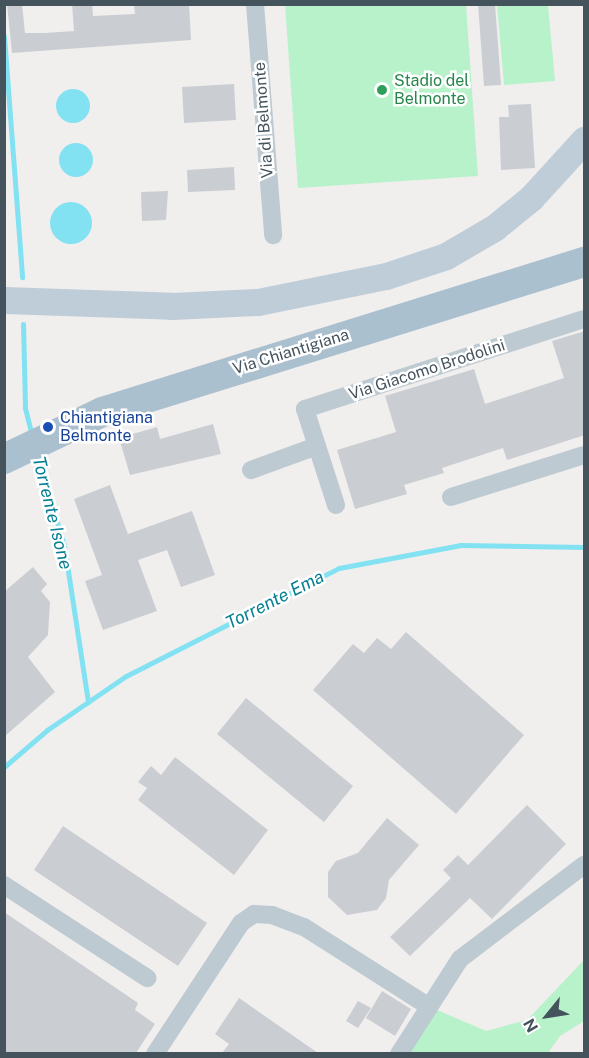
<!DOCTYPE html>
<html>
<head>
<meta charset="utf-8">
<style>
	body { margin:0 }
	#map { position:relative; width:589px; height:1058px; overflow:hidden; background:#f1eeee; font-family:"Public Sans",sans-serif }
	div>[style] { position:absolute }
	.green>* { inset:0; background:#b8f2cb }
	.water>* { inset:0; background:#82e2f2 }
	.round { border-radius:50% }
	.stream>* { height:5px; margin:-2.5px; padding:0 2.5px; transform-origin:2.5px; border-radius:2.5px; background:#82e2f2 }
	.building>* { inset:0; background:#caced3 }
	.minor>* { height:18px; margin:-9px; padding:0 9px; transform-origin:9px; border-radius:9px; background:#bdcad1 }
	.secondary>* { height:27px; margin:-13.5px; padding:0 13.5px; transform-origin:13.5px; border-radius:13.5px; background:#bfcdd9 }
	.primary>* { height:30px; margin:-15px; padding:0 15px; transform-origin:15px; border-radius:15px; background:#abc0cf }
	.dots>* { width:16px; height:16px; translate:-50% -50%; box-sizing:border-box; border:3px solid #fff; border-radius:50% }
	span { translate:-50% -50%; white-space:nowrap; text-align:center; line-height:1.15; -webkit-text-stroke:5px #fff; paint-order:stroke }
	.leisure-label { font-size:16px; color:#27864d }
	.left { translate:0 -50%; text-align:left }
	.street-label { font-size:16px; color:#45535d }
	.transit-label { font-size:16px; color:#164399 }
	.water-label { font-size:18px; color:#057f93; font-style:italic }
	.frame { position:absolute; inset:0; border:6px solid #45535d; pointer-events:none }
	.north { position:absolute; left:517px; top:986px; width:60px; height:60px; -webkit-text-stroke:4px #fff; paint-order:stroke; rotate:240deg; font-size:16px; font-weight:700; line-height:24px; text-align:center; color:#45535d }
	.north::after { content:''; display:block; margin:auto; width:21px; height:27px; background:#45535d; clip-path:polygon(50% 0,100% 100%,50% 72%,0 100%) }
</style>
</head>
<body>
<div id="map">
	<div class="green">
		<div style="clip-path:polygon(285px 5px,466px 5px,478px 176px,298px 188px)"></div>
		<div style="clip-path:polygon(497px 5px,548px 5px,555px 81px,504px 85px)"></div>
		<div style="clip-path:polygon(584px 960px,584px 1021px,560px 1036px,548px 1053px,399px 1054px,428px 1006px,486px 1031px,527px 1020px)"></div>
	</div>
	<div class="water">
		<div class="round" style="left:56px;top:89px;width:34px;height:34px"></div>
		<div class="round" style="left:59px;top:143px;width:34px;height:34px"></div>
		<div class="round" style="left:50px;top:202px;width:42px;height:42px"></div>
	</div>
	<div class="stream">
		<div style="left:4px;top:36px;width:242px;rotate:85.7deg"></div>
		<div style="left:23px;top:324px;width:84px;rotate:88.6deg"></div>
		<div style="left:25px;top:408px;width:29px;rotate:76deg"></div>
		<div style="left:36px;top:453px;width:96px;rotate:73.1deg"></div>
		<div style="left:64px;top:545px;width:159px;rotate:81.3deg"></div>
		<div style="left:4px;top:767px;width:57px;rotate:-40.7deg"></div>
		<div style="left:47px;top:730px;width:96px;rotate:-34.4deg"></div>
		<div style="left:126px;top:676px;width:239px;rotate:-26.9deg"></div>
		<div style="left:339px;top:568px;width:124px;rotate:-10.7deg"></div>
		<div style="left:461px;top:545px;width:123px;rotate:0.9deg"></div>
	</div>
	<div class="building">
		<div style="clip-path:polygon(7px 4px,22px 4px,25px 33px,45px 33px,74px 31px,72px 4px,92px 4px,93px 16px,135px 14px,134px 4px,189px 4px,191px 40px,12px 53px)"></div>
		<div style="clip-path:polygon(478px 4px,495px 4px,501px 85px,484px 86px)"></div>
		<div style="clip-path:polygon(234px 84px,236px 120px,184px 123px,182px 87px)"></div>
		<div style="clip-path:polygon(531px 104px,535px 168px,501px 170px,499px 117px,509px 117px,508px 105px)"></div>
		<div style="clip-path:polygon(234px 167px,235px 190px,188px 192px,187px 170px)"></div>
		<div style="clip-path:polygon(168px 191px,166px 220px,142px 221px,141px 192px)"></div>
		<div style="clip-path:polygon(585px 331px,585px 435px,507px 460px,503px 448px,442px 468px,444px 473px,404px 485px,407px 494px,355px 509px,337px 450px,396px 432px,385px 396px,474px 369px,485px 404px,564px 378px,552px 341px)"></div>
		<div style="clip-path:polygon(213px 424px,221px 454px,130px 475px,119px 438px,157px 427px,160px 439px)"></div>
		<div style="clip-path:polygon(110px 485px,128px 534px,192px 511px,215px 575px,181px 587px,167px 550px,138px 560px,157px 611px,103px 630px,85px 581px,102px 575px,74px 499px)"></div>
		<div style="clip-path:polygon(33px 567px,47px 584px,41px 591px,50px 602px,48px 635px,28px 657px,55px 692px,4px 737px,4px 592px)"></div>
		<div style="clip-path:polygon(406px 632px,524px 735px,456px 814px,313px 690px,353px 644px,364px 653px,377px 638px,391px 649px)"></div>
		<div style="clip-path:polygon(246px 698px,353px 786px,324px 822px,217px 734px)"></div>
		<div style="clip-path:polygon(175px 757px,268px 830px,234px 875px,138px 800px,147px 788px,138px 782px,151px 766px,161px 775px)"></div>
		<div style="clip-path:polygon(527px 805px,566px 844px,492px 919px,470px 898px,410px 956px,390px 937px,451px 878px,443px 870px,458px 855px,468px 865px)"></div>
		<div style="clip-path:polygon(387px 818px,419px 845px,389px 880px,386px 898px,377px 910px,347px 915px,328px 897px,328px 872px,336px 861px,358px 853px)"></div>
		<div style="clip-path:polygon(63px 826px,207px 923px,178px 966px,34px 870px)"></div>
		<div style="clip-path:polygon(4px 912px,138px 1003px,135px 1010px,155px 1024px,136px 1053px,4px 1053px)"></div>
		<div style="clip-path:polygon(382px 991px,411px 1009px,395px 1036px,366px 1018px)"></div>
		<div style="clip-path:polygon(239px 998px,318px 1053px,222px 1053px,229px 1044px,215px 1034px)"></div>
		<div style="clip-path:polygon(358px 1001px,371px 1008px,358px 1028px,346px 1021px)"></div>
	</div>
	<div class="minor">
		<div style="left:255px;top:4px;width:232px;rotate:85.5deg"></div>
		<div style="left:251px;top:470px;width:70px;rotate:-20deg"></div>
		<div style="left:451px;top:497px;width:139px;rotate:-17.5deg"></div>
		<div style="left:336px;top:505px;width:101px;rotate:-107.9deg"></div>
		<div style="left:305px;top:409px;width:293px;rotate:-17.9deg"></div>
		<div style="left:4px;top:885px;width:171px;rotate:33deg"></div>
		<div style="left:155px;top:1054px;width:157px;rotate:-56.7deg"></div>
		<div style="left:241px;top:923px;width:16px;rotate:-35deg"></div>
		<div style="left:254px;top:914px;width:18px;rotate:3deg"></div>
		<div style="left:272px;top:915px;width:34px;rotate:21deg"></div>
		<div style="left:304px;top:927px;width:147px;rotate:32.5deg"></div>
		<div style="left:399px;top:1054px;width:113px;rotate:-57.3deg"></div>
		<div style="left:460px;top:959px;width:156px;rotate:-37.2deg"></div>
	</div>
	<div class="secondary">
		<div style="left:4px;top:300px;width:168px;rotate:2deg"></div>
		<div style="left:172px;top:306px;width:86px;rotate:-2.7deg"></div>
		<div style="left:258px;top:302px;width:131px;rotate:-11.5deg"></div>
		<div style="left:386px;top:276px;width:63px;rotate:-18.4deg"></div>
		<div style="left:446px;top:256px;width:56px;rotate:-30.3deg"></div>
		<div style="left:494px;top:228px;width:48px;rotate:-39deg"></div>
		<div style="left:531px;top:198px;width:79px;rotate:-47.6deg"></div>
	</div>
	<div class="primary">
		<div style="left:4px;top:459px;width:109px;rotate:-25.6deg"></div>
		<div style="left:102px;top:412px;width:505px;rotate:-17.29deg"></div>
	</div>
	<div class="dots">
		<div style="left:382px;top:90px;background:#2e9e5b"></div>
		<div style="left:48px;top:427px;background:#1a4fb4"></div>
	</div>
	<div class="leisure-label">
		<span class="left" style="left:394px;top:90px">Stadio del<br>Belmonte</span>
	</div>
	<div class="street-label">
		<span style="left:264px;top:120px;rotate:-94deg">Via di Belmonte</span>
		<span style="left:291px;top:352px;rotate:-17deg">Via Chiantigiana</span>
		<span style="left:427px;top:370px;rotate:-18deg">Via Giacomo Brodolini</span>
	</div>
	<div class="transit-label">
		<span class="left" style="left:60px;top:427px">Chiantigiana<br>Belmonte</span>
	</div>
	<div class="water-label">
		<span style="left:52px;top:513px;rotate:76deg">Torrente Isone</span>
		<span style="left:275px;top:600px;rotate:-27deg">Torrente Ema</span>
	</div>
	<div class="frame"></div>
	<div class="north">N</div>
</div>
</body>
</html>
